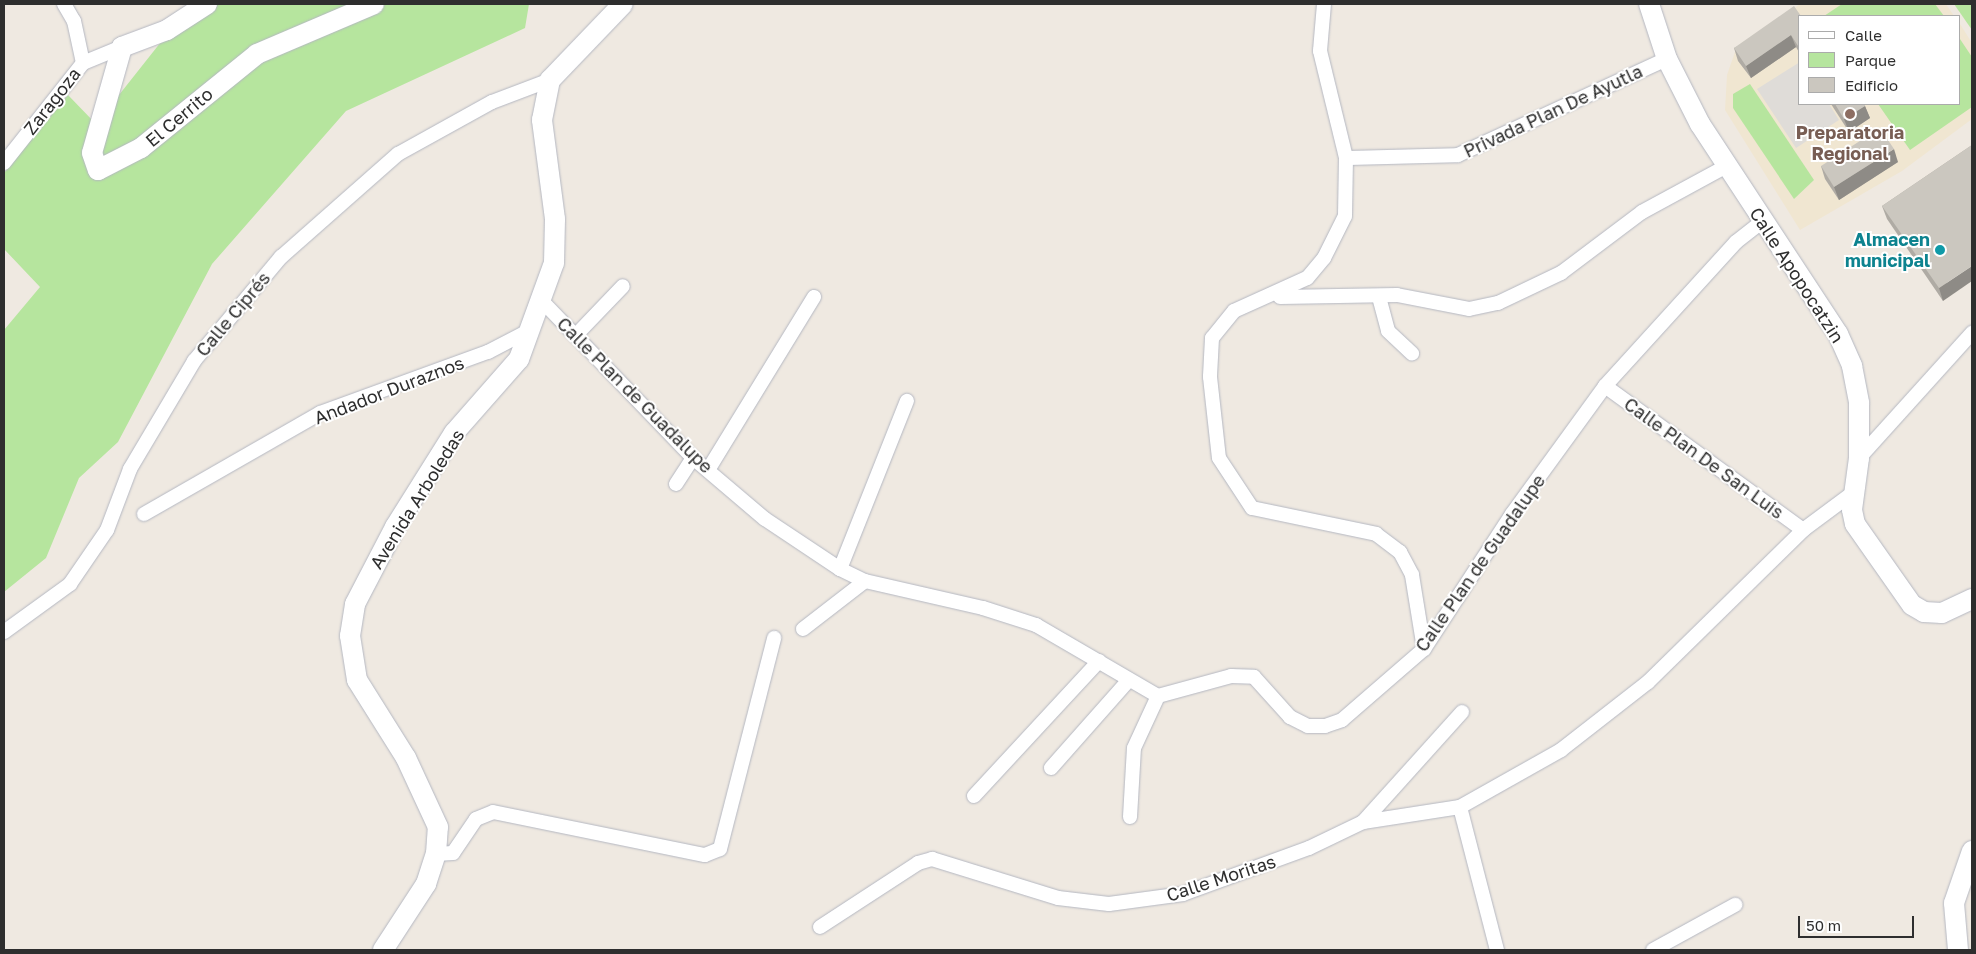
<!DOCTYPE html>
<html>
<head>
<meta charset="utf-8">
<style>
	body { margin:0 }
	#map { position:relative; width:1976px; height:954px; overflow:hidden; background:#efe9e1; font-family:"Golos Text",sans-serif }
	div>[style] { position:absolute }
	.education>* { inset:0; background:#f0e6d1 }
	.green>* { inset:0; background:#b6e59e }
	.plaza>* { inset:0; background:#dfdcd8 }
	.roads { filter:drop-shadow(0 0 1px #b4b7c1) drop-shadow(0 0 1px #b4b7c1) }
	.minor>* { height:14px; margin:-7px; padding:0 7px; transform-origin:7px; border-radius:7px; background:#fff }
	.secondary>* { height:20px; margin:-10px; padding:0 10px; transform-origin:10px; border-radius:10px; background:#fff }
	.wall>* { inset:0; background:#afaba4 }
	.shaded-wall>* { inset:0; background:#8e8b86 }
	.building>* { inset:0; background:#cbc7bf }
	.dots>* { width:14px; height:14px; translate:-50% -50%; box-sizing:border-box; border:2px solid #fff; border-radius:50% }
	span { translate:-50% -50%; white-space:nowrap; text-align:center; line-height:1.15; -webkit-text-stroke:4px #fff; paint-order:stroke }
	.street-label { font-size:18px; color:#2e2e2e }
	.education-label { font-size:18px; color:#785e54; font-weight:700 }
	.culture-label { font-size:18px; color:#0d838f; font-weight:700 }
	.right { translate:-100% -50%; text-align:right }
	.frame { position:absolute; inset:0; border:5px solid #2e2e2e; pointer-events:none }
	.legend { position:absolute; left:1798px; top:15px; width:162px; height:90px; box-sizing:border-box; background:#fff; border:1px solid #ababab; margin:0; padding:6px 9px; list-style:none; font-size:15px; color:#2e2e2e }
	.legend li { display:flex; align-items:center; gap:10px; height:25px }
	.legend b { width:25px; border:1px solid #ababab }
	.scale { position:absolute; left:1798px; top:916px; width:116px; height:22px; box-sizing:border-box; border:2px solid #2e2e2e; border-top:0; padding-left:6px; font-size:15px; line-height:18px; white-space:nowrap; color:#2e2e2e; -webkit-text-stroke:4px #fff; paint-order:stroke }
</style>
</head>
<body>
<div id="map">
	<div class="education">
		<div style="clip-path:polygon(1800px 4px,1946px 4px,1954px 16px,1800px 16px,1800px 104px,1960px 104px,1960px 24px,1972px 43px,1972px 119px,1902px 171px,1800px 230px,1725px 110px,1727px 75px,1735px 52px)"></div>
	</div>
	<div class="green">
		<div style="clip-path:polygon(191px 4px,529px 4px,525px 28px,346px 111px,212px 264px,118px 442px,79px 478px,46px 558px,4px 592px,4px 330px,40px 287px,4px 249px,4px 173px,68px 95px,96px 124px)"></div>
		<div style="clip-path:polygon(1842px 4px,1935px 4px,1944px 16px,1824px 16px)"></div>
		<div style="clip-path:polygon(1954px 4px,1972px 4px,1972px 30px)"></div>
		<div style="clip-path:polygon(1960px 39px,1972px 57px,1972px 107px,1910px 150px,1878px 104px,1960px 104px)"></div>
		<div style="clip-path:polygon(1750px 84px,1814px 180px,1794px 199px,1733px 108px,1733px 94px)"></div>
	</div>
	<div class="plaza">
		<div style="clip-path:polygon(1800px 62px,1800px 104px,1829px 104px,1839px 120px,1796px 148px,1757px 89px)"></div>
	</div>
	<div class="roads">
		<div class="minor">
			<div style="left:64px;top:4px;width:20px;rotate:60deg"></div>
			<div style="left:74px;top:21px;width:43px;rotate:77.9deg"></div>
			<div style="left:1324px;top:4px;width:47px;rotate:94.9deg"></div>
			<div style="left:1320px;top:51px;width:110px;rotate:76.3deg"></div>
			<div style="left:1346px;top:158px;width:58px;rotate:91deg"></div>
			<div style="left:1345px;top:216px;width:47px;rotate:116.6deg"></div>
			<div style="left:1324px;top:258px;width:26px;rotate:130deg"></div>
			<div style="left:1307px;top:278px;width:80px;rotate:155.7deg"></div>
			<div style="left:1234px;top:311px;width:35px;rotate:129deg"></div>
			<div style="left:1212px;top:338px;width:39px;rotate:93deg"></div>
			<div style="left:1210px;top:377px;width:81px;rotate:83.7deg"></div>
			<div style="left:1219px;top:458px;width:60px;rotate:56.6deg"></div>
			<div style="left:1252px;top:508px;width:127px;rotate:11.8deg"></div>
			<div style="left:1376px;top:534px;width:30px;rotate:37deg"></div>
			<div style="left:1400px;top:552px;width:26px;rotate:62deg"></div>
			<div style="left:1412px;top:575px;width:75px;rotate:80.8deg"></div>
			<div style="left:1346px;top:158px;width:112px;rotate:-1.5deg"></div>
			<div style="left:1458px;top:155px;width:230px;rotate:-24.7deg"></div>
			<div style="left:4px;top:163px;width:127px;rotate:-51.7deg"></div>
			<div style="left:83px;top:63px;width:42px;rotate:-22.3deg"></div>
			<div style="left:1280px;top:297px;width:117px;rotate:-1deg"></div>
			<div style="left:1397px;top:295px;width:73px;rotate:11deg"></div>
			<div style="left:1469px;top:309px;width:30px;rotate:-12deg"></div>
			<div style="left:1498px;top:303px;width:70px;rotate:-25.5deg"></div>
			<div style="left:1561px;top:273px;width:101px;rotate:-37deg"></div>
			<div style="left:1642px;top:212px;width:94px;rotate:-28.5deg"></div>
			<div style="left:1379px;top:297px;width:35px;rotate:75deg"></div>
			<div style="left:1388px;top:331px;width:33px;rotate:43deg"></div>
			<div style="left:543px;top:302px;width:216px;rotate:46.1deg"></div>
			<div style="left:693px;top:458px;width:94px;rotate:40.3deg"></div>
			<div style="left:765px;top:519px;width:90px;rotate:33.7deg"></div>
			<div style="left:840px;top:569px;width:28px;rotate:26deg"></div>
			<div style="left:865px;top:581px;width:121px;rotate:12.9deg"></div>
			<div style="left:983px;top:608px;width:56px;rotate:17.8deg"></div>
			<div style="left:1036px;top:625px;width:141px;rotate:30.2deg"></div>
			<div style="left:1158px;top:696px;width:76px;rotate:-15.3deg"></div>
			<div style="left:1231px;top:676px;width:23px;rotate:2deg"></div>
			<div style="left:1254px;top:677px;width:54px;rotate:48deg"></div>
			<div style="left:1290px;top:717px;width:20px;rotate:27deg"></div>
			<div style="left:1308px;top:726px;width:17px"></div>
			<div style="left:1325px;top:726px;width:18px;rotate:-19deg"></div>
			<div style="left:1342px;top:720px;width:108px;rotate:-40.9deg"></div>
			<div style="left:1424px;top:649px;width:161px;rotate:-56.9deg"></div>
			<div style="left:1512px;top:514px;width:158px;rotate:-54deg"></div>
			<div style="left:1605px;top:386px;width:195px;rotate:-47.7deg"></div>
			<div style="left:1736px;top:242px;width:34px;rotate:-38deg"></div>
			<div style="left:577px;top:334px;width:66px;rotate:-46.2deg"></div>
			<div style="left:1605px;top:386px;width:245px;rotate:36deg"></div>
			<div style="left:1859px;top:458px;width:169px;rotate:-47.9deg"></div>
			<div style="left:708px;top:470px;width:203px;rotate:-58.5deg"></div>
			<div style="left:676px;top:484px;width:31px;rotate:-57deg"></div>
			<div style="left:144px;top:514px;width:203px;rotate:-29.8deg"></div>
			<div style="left:320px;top:413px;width:179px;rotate:-20deg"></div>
			<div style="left:488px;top:352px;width:50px;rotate:-27.6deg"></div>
			<div style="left:840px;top:569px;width:181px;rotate:-68.3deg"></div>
			<div style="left:803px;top:629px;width:78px;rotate:-37.7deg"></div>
			<div style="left:4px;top:632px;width:82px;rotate:-36deg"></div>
			<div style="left:70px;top:584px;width:65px;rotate:-55.6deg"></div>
			<div style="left:107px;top:530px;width:65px;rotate:-69.3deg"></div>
			<div style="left:130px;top:469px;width:126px;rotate:-59.3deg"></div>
			<div style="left:194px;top:361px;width:136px;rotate:-50.1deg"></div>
			<div style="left:281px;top:257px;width:156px;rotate:-41.4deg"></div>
			<div style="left:398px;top:154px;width:107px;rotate:-29deg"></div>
			<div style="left:492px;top:102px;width:62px;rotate:-20.8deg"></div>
			<div style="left:1051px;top:768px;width:116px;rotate:-48.5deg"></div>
			<div style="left:974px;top:796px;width:184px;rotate:-47.2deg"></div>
			<div style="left:1460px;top:807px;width:148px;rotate:75.5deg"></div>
			<div style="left:1130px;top:817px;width:69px;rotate:-86.7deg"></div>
			<div style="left:1134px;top:748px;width:57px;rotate:-65.2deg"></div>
			<div style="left:1363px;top:822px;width:148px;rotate:-48deg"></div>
			<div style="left:436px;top:854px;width:17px;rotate:-3deg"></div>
			<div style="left:453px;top:853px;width:41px;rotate:-55.9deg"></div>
			<div style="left:476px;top:819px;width:18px;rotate:-22deg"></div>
			<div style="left:493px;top:812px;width:216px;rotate:11.5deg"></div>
			<div style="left:705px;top:855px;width:16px;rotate:-22deg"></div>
			<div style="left:720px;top:849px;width:218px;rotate:-75.6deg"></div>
			<div style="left:820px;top:927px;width:117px;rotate:-33.1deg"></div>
			<div style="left:918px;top:863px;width:15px;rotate:-16deg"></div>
			<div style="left:932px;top:859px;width:132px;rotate:17.2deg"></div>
			<div style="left:1058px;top:898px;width:51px;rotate:6.7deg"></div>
			<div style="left:1109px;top:904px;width:75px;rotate:-7.7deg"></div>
			<div style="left:1183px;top:894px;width:134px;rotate:-20.1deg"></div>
			<div style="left:1309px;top:848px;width:60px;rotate:-25.7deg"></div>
			<div style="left:1363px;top:822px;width:98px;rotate:-8.8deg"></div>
			<div style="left:1460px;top:807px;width:116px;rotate:-29.4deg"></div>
			<div style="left:1561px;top:750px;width:110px;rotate:-38deg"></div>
			<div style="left:1648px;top:682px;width:217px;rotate:-44.4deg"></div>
			<div style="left:1803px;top:530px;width:64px;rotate:-36.7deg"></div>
			<div style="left:1653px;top:950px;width:94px;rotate:-28.8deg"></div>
		</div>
		<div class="secondary">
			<div style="left:207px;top:4px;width:48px;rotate:147deg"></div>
			<div style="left:167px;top:30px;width:48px;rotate:159.3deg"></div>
			<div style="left:122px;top:47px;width:110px;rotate:105.8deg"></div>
			<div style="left:92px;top:153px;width:18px;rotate:71deg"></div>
			<div style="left:98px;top:170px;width:48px;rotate:-27.1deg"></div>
			<div style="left:141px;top:148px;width:149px;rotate:-39deg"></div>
			<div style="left:257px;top:54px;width:127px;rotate:-23.1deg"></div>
			<div style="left:1649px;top:4px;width:58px;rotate:71.9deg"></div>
			<div style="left:1667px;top:59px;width:73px;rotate:63.1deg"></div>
			<div style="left:1700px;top:124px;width:251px;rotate:56.7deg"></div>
			<div style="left:1838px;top:334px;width:35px;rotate:66deg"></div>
			<div style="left:1852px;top:366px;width:38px;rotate:79deg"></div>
			<div style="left:1859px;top:403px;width:55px;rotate:90deg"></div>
			<div style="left:1859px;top:458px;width:52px;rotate:97.7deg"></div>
			<div style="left:1852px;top:510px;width:14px;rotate:78deg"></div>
			<div style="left:1855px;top:524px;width:99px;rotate:54.9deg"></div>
			<div style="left:1912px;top:605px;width:14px;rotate:30deg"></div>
			<div style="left:1924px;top:612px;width:18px;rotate:3deg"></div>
			<div style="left:1942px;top:613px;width:33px;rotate:-25deg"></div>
			<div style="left:383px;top:950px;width:79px;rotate:-56.9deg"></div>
			<div style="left:426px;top:884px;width:32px;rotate:-72deg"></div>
			<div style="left:436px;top:854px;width:27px;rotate:-86deg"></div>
			<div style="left:438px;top:827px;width:76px;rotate:-114.9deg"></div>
			<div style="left:406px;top:758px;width:92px;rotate:-122.1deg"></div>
			<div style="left:357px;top:680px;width:45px;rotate:-99deg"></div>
			<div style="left:350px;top:636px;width:32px;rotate:-81deg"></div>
			<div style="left:355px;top:604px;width:87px;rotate:-62.5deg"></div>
			<div style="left:395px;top:527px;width:111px;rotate:-57.9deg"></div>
			<div style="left:454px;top:433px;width:98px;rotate:-48.7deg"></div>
			<div style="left:519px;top:359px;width:102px;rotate:-70deg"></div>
			<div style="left:554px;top:263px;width:44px;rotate:-88.7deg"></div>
			<div style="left:555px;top:219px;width:100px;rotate:-97.5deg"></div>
			<div style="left:542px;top:120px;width:41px;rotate:-78.7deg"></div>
			<div style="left:550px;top:80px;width:105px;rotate:-46.2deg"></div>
			<div style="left:1958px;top:950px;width:47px;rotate:-94.9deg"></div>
			<div style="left:1954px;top:903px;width:55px;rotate:-70.9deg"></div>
		</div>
	</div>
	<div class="wall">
		<div style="clip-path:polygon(1800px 16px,1800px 54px,1796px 47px,1751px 78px,1738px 61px,1734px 48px)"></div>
		<div style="clip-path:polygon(1831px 104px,1864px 104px,1870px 118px,1849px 132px)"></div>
		<div style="clip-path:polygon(1972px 145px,1943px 301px,1887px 219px,1882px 206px)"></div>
		<div style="clip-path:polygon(1898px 162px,1839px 200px,1825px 179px,1821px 166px)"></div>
	</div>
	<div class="shaded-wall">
		<div style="clip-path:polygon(1791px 35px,1796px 47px,1751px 78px,1746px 66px)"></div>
		<div style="clip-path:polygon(1865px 106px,1870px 118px,1849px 132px,1844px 119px)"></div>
		<div style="clip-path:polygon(1894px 149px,1898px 162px,1839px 200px,1834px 187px)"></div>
		<div style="clip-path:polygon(1972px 266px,1972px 281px,1943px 301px,1939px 288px)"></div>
	</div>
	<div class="building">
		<div style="clip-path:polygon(1794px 6px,1801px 16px,1800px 16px,1800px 49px,1791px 35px,1746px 66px,1734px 48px)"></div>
		<div style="clip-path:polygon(1835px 104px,1864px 104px,1865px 106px,1844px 119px)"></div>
		<div style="clip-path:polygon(1880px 128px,1894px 149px,1834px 187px,1821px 166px)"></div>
		<div style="clip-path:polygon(1972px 145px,1972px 266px,1939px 288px,1882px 206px)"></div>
	</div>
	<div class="dots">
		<div style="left:1850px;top:114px;background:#8d6e63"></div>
		<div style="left:1940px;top:250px;background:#0f9aa8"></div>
	</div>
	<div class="street-label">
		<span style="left:52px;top:101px;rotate:-52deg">Zaragoza</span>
		<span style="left:1553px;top:111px;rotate:-25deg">Privada Plan De Ayutla</span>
		<span style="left:179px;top:117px;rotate:-40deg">El Cerrito</span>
		<span style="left:1797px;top:275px;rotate:57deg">Calle Apopocatzin</span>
		<span style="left:233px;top:314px;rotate:-50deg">Calle Ciprés</span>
		<span style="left:389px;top:390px;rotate:-21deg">Andador Duraznos</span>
		<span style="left:635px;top:395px;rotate:45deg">Calle Plan de Guadalupe</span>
		<span style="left:1704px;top:458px;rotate:36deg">Calle Plan De San Luis</span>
		<span style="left:417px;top:499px;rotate:-58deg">Avenida Arboledas</span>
		<span style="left:1480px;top:563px;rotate:-55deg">Calle Plan de Guadalupe</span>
		<span style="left:1221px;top:878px;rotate:-18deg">Calle Moritas</span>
	</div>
	<div class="education-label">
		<span style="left:1850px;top:143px">Preparatoria<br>Regional</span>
	</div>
	<div class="culture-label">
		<span class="right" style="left:1930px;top:250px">Almacen<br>municipal</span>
	</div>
	<div class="frame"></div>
	<ul class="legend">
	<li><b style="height:6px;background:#fff"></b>Calle</li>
	<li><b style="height:14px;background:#b6e59e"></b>Parque</li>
	<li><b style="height:14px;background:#cbc7bf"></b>Edificio</li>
	</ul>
	<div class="scale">50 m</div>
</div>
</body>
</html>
